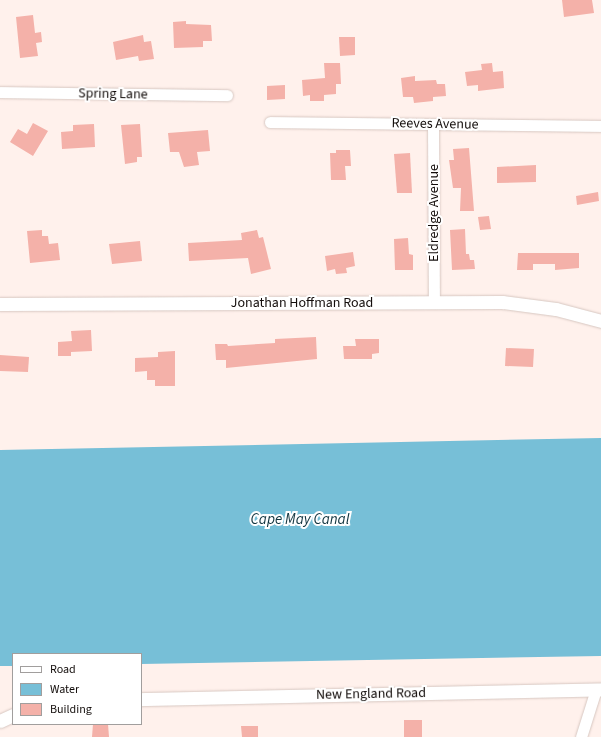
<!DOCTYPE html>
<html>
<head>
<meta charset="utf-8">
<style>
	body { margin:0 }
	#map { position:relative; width:601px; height:737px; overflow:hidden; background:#fff1ec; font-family:"Source Sans 3",sans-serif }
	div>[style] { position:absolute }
	.water>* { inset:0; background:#77bfd7 }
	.building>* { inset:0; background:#f4b1a9 }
	.roads { filter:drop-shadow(0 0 1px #d7c7c1) drop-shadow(0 0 1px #d7c7c1) }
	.minor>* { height:11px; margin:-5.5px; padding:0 5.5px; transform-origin:5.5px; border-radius:5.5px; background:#fff }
	.tertiary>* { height:13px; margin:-6.5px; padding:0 6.5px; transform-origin:6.5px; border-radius:6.5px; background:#fff }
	span { translate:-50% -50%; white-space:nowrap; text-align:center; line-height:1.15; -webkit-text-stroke:4px #fff; paint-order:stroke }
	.street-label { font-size:14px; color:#130d0b }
	.water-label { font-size:15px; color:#11343f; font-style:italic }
	.legend { position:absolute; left:12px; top:653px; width:130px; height:72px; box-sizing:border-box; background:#fff; border:1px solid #a19e9d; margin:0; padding:5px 7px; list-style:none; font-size:12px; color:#130d0b }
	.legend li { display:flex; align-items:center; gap:8px; height:20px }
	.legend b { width:20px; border:1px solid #a19e9d }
</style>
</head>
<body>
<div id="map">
	<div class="water">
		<div style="clip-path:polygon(601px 438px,601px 656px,141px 664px,141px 654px,13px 654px,13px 666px,0 666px,0 450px)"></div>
	</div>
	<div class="building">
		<div style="clip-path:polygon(562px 0,592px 0,594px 13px,564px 17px)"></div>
		<div style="clip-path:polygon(33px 15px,35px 33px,41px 32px,42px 42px,36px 43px,38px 56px,20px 58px,16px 17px)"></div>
		<div style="clip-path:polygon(186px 21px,186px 24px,211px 25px,212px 41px,203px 41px,203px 47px,174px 48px,173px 22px)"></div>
		<div style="clip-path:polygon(143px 35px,144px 42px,151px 41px,154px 59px,139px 61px,138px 56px,116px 60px,113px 42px)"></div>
		<div style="clip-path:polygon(339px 37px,355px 37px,355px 55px,340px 56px)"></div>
		<div style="clip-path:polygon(324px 63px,340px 63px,341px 84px,336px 84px,336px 94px,324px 95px,324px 101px,310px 101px,310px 95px,303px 96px,302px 80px,325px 78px)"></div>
		<div style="clip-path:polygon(492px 63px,493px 72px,503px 71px,504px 88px,478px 91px,478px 85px,467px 86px,465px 72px,482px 70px,481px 64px)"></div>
		<div style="clip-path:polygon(415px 76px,415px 81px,436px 80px,437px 84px,445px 84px,446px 96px,433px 97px,433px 101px,414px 103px,413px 97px,403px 97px,401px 78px)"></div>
		<div style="clip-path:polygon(285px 85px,285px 99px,267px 100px,267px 86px)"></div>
		<div style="clip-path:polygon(33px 123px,48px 131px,33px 156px,10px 142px,18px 129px,27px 134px)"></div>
		<div style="clip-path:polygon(94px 124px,95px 147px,62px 149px,61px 132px,73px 131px,73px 125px)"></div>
		<div style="clip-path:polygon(140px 124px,142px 157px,137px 157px,137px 162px,125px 164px,121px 125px)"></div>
		<div style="clip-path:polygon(208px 130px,210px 151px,197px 152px,199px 165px,184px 167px,179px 152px,170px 152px,168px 133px)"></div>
		<div style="clip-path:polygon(469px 148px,474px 211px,460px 211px,461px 188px,453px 188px,449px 160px,454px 160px,453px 149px)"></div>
		<div style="clip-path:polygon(336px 150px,350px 150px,351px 166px,345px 166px,346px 180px,331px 180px,330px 153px,336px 153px)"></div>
		<div style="clip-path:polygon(410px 153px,412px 193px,397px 193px,394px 154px)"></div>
		<div style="clip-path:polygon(536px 165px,536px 182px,497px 183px,497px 167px)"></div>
		<div style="clip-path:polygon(598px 192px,599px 201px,577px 205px,576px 196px)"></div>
		<div style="clip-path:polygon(489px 216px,491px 229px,480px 230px,478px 217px)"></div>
		<div style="clip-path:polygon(465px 229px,466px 254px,469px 254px,470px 260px,474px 260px,475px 269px,452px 270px,450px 230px)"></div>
		<div style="clip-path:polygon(42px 230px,42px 236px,48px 236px,49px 244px,58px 243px,60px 260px,30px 263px,27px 231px)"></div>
		<div style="clip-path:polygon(257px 230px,259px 238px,263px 237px,271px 269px,251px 274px,248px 258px,189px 261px,188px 243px,242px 240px,241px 233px)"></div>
		<div style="clip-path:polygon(408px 238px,409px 254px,413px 255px,413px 270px,395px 270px,394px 239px)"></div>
		<div style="clip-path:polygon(140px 241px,142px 261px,112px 264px,109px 244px)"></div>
		<div style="clip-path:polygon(353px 252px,355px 266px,346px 268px,347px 273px,336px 274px,335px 269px,327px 271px,325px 256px)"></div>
		<div style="clip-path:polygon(518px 253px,579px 253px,579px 268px,555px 270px,555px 264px,533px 264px,533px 270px,517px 270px)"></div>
		<div style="clip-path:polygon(91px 330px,92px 351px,71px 352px,71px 356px,58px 356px,58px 342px,72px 341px,71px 331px)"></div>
		<div style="clip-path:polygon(316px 337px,317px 359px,226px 368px,226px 360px,216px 360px,215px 344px,227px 344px,228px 346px,275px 343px,275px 339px)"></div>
		<div style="clip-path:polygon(355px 339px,379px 339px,379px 353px,372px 354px,372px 359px,344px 359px,343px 346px,356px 346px)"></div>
		<div style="clip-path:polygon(506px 348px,534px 349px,533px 367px,505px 366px)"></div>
		<div style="clip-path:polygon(175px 351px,175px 386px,155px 386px,155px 380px,147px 380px,147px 371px,135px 372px,135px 358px,158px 357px,158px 352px)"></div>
		<div style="clip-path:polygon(0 355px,29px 357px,28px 372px,0 371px)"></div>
		<div style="clip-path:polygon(404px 720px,422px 720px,422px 737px,404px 737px)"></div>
		<div style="clip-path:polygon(93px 724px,108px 724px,109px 737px,92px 737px)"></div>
		<div style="clip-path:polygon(241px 726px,258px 726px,258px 737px,242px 737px)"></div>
	</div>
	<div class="roads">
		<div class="minor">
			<div style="left:0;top:92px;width:227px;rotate:0.8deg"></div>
			<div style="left:270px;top:122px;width:331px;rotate:0.7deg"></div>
			<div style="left:433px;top:124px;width:179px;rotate:89.7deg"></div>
			<div style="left:581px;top:737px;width:50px;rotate:-72.6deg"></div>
		</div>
		<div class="tertiary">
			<div style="left:0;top:304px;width:502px;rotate:-0.23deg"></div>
			<div style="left:502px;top:302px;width:54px;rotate:7.4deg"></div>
			<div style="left:556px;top:309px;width:47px;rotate:14.9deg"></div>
			<div style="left:141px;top:699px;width:460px;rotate:-1.2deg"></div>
			<div style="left:0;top:721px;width:14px;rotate:-25deg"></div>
		</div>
	</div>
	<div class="street-label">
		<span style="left:113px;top:94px;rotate:1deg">Spring Lane</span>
		<span style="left:435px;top:124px;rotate:1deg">Reeves Avenue</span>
		<span style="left:434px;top:213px;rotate:-90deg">Eldredge Avenue</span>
		<span style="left:302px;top:303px">Jonathan Hoffman Road</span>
		<span style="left:371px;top:694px;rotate:-1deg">New England Road</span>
	</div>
	<div class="water-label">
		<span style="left:300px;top:520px">Cape May Canal</span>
	</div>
	<ul class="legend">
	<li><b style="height:5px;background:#fff"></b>Road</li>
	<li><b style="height:11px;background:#77bfd7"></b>Water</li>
	<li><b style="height:11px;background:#f4b1a9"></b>Building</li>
	</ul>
</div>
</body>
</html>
